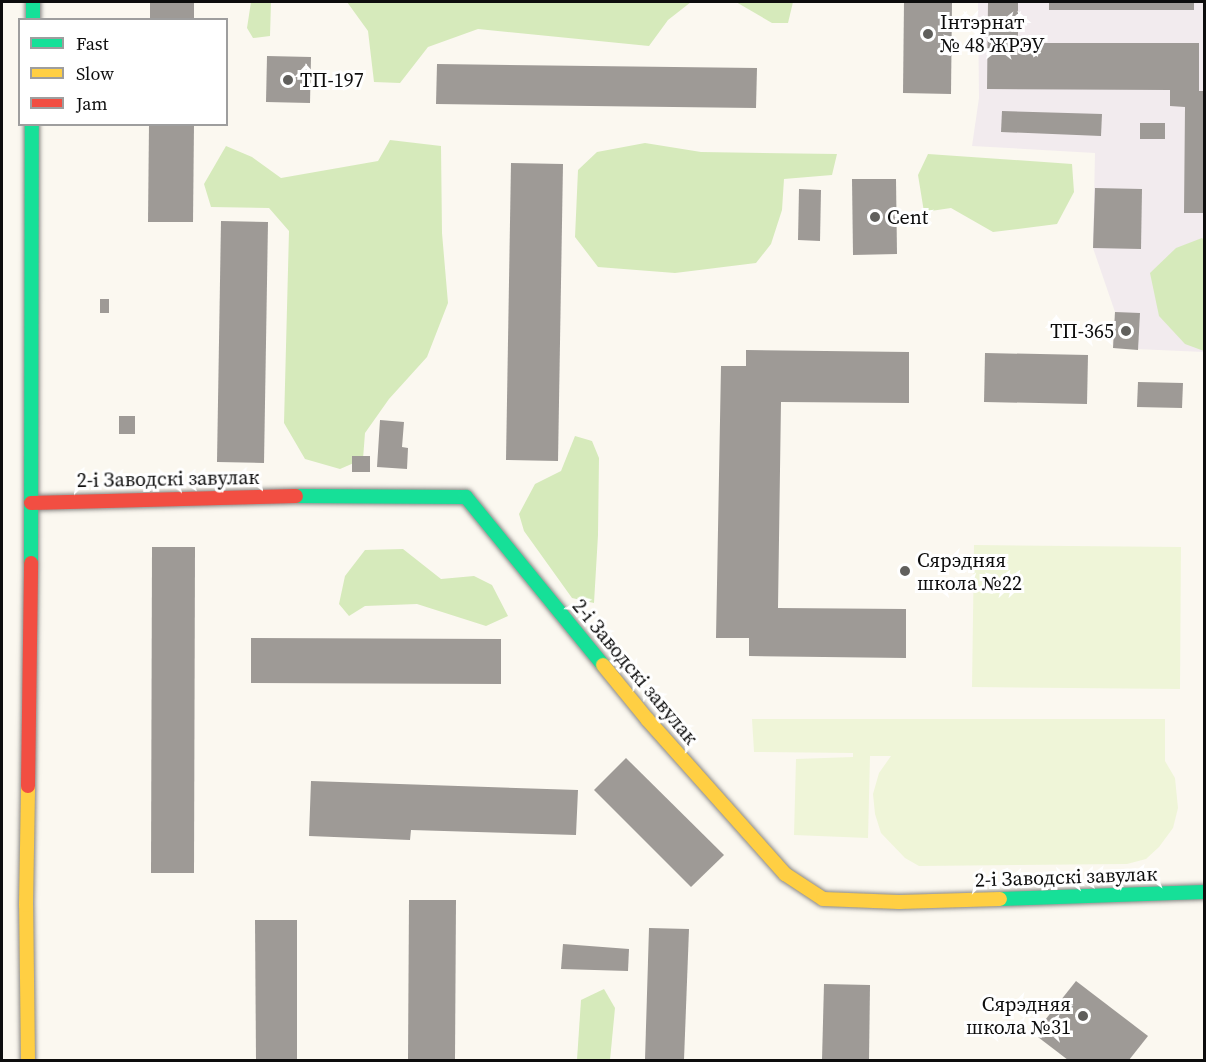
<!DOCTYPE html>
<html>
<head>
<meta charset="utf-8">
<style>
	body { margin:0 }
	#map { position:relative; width:1206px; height:1062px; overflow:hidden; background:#fbf8f0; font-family:"Source Serif 4",serif }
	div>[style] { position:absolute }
	.industrial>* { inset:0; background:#f2ebee }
	.forest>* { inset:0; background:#d6eabb }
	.pitch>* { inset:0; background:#eff5d8 }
	.building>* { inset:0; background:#9e9a96 }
	.roads { filter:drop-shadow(0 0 2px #8b8986) drop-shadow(0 0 2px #8b8986) }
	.fast>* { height:14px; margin:-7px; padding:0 7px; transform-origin:7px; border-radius:7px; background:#16e098 }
	.slow>* { height:14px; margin:-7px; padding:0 7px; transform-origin:7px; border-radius:7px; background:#ffcf43 }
	.jam>* { height:14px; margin:-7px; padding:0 7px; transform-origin:7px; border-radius:7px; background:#f24e42 }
	.dots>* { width:16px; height:16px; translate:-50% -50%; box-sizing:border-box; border:3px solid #fff; border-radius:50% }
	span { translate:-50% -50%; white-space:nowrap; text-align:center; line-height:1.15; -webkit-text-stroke:6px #fff; paint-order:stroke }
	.poi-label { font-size:20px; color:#0d0d0d }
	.left { translate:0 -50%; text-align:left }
	.right { translate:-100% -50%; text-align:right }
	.street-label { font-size:20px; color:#0d0d0d }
	.frame { position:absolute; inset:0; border:3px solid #0d0d0d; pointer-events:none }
	.legend { position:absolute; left:18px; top:18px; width:210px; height:108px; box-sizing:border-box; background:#fff; border:2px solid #9e9e9e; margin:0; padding:8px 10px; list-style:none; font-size:18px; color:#0d0d0d }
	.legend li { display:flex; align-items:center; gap:12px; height:30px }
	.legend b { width:30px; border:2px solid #9e9e9e }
</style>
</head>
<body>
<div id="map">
	<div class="industrial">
		<div style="clip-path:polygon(978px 2px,1204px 2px,1204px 352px,1113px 348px,1115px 312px,1093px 248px,1095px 153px,972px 146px,979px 98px)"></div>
	</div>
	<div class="forest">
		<div style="clip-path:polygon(251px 2px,271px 2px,270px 36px,253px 38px,247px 28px)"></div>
		<div style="clip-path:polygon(347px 2px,691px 2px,668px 20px,649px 46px,478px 29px,428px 47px,400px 83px,374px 82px,368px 31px)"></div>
		<div style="clip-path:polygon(736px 2px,793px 2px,788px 23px,772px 23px)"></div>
		<div style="clip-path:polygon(390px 140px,441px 146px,442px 233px,448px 303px,427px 357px,389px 399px,365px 433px,363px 459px,340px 469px,305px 459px,284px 423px,289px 231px,269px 208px,211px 207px,204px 184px,226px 146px,252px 157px,281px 178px,378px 161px)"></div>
		<div style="clip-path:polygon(645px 143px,701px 152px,837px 154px,832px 175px,784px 179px,782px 210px,771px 244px,756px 263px,675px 273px,598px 267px,575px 237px,578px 170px,597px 152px)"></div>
		<div style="clip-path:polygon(928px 154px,1072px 164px,1074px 192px,1057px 224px,993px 232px,951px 208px,924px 212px,918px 175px)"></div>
		<div style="clip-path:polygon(1202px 238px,1204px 240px,1204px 351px,1185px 344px,1159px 316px,1150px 273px,1176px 248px)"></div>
		<div style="clip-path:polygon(575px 436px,592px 441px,599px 458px,598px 535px,594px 603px,572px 598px,524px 531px,519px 514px,535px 484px,561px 471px)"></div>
		<div style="clip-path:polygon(403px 549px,441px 579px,474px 576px,492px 585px,508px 616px,486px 626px,417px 604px,365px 606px,349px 616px,339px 604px,345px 576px,365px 550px)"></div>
		<div style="clip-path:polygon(604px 989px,615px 1008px,610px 1060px,577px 1060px,581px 1000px)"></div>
	</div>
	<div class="pitch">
		<div style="clip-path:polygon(974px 545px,1181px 547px,1180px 689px,972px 687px)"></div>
		<div style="clip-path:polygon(752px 719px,1165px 719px,1165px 761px,1175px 778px,1178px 808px,1173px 828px,1159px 847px,1146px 859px,1127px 864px,919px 866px,905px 858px,881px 833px,875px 814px,873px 794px,879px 773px,891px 756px,870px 756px,868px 838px,794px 835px,796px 759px,853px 757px,853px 753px,754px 752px)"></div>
	</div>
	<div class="building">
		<div style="clip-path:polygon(150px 2px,194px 2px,194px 20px,150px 20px)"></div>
		<div style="clip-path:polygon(904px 2px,952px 2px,951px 94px,903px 93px)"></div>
		<div style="clip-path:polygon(988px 2px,1018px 2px,1018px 43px,1199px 43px,1199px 91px,1204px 91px,1204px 213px,1184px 213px,1185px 107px,1170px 106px,1170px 90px,987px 89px)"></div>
		<div style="clip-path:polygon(1049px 2px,1194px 2px,1194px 10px,1049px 10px)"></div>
		<div style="clip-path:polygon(267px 56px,311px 57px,310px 103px,266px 102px)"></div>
		<div style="clip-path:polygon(437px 64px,757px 68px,756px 108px,436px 104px)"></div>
		<div style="clip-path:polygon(1002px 111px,1102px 114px,1101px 136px,1001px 132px)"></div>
		<div style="clip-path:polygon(1140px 123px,1165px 123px,1165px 139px,1140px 139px)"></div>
		<div style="clip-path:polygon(149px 124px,194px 124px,193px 222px,148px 222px)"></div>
		<div style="clip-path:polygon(511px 163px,563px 164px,558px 461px,506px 460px)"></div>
		<div style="clip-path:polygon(852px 179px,896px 179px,897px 254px,853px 255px)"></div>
		<div style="clip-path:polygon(1095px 188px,1142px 189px,1141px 249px,1093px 248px)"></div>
		<div style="clip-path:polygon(799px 189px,821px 190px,820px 241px,798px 240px)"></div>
		<div style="clip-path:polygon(221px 221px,268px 222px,264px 463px,217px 462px)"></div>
		<div style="clip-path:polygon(100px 299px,109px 299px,109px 313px,100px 313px)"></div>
		<div style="clip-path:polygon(1115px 312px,1140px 313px,1138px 350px,1113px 348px)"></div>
		<div style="clip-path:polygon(746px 350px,909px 352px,909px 403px,781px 402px,778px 608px,906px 609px,906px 658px,749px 656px,749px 638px,716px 638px,721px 366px,746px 366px)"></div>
		<div style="clip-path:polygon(985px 353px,1088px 355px,1087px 404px,984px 402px)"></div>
		<div style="clip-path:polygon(1138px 382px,1183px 383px,1182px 408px,1137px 407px)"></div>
		<div style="clip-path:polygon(119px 416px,135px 416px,135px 434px,119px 434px)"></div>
		<div style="clip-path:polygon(380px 420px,404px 422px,402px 447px,408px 448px,407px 469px,377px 467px)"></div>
		<div style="clip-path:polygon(352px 456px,370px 456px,370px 472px,352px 472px)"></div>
		<div style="clip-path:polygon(152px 547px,195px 547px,194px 873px,151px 873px)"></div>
		<div style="clip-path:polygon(251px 638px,501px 639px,501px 684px,251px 683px)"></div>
		<div style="clip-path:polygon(626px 758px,724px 855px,691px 887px,594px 790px)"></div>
		<div style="clip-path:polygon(311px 781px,578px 790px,576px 835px,411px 830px,410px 840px,309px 836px)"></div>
		<div style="clip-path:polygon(409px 900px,456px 900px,455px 1060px,408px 1060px)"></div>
		<div style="clip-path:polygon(255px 920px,297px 920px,297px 1060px,256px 1060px)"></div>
		<div style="clip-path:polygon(649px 928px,689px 929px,684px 1060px,645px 1060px)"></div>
		<div style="clip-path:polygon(563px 944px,629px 949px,628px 971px,561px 969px)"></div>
		<div style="clip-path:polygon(1076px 981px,1148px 1036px,1129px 1060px,1068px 1060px,1034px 1034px)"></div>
		<div style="clip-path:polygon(824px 984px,870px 985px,869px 1060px,822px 1060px)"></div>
	</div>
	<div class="roads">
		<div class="fast">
			<div style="left:33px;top:2px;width:18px;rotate:90deg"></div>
			<div style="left:296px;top:496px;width:170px;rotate:0.3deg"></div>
			<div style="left:466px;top:497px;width:217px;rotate:50.8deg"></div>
			<div style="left:31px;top:563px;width:439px;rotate:-89.9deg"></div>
			<div style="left:1000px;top:899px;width:204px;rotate:-2deg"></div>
		</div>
		<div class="slow">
			<div style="left:603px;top:665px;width:70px;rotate:50.8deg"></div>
			<div style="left:647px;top:719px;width:208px;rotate:48.3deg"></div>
			<div style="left:785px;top:874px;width:45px;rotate:33.3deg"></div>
			<div style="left:823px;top:899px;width:76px;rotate:2.3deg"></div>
			<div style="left:899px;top:902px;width:101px;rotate:-1.7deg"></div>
			<div style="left:28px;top:1060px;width:155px;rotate:-90.7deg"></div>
			<div style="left:26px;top:905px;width:119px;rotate:-89deg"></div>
		</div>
		<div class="jam">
			<div style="left:31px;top:503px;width:265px;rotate:-1.5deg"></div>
			<div style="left:28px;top:786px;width:223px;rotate:-89.2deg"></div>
		</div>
	</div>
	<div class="dots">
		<div style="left:928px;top:34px;background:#605f5c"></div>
		<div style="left:288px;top:80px;background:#605f5c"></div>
		<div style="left:875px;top:217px;background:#605f5c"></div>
		<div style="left:1126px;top:331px;background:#605f5c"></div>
		<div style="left:905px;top:571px;background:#605f5c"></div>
		<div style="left:1083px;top:1016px;background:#605f5c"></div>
	</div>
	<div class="poi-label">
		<span class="left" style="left:940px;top:34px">Інтэрнат<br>№ 48 ЖРЭУ</span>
		<span class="left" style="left:300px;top:80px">ТП-197</span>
		<span class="left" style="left:887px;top:217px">Cent</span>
		<span class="right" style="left:1114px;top:331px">ТП-365</span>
		<span class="left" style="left:917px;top:572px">Сярэдняя<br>школа №22</span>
		<span class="right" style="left:1071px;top:1016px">Сярэдняя<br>школа №31</span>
	</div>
	<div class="street-label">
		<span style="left:168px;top:479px;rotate:-1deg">2-і Заводскі завулак</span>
		<span style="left:635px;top:672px;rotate:50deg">2-і Заводскі завулак</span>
		<span style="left:1066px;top:877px;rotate:-2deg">2-і Заводскі завулак</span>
	</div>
	<div class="frame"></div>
	<ul class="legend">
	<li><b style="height:8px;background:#16e098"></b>Fast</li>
	<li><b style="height:8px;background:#ffcf43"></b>Slow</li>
	<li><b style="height:8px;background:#f24e42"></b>Jam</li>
	</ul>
</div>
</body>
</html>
